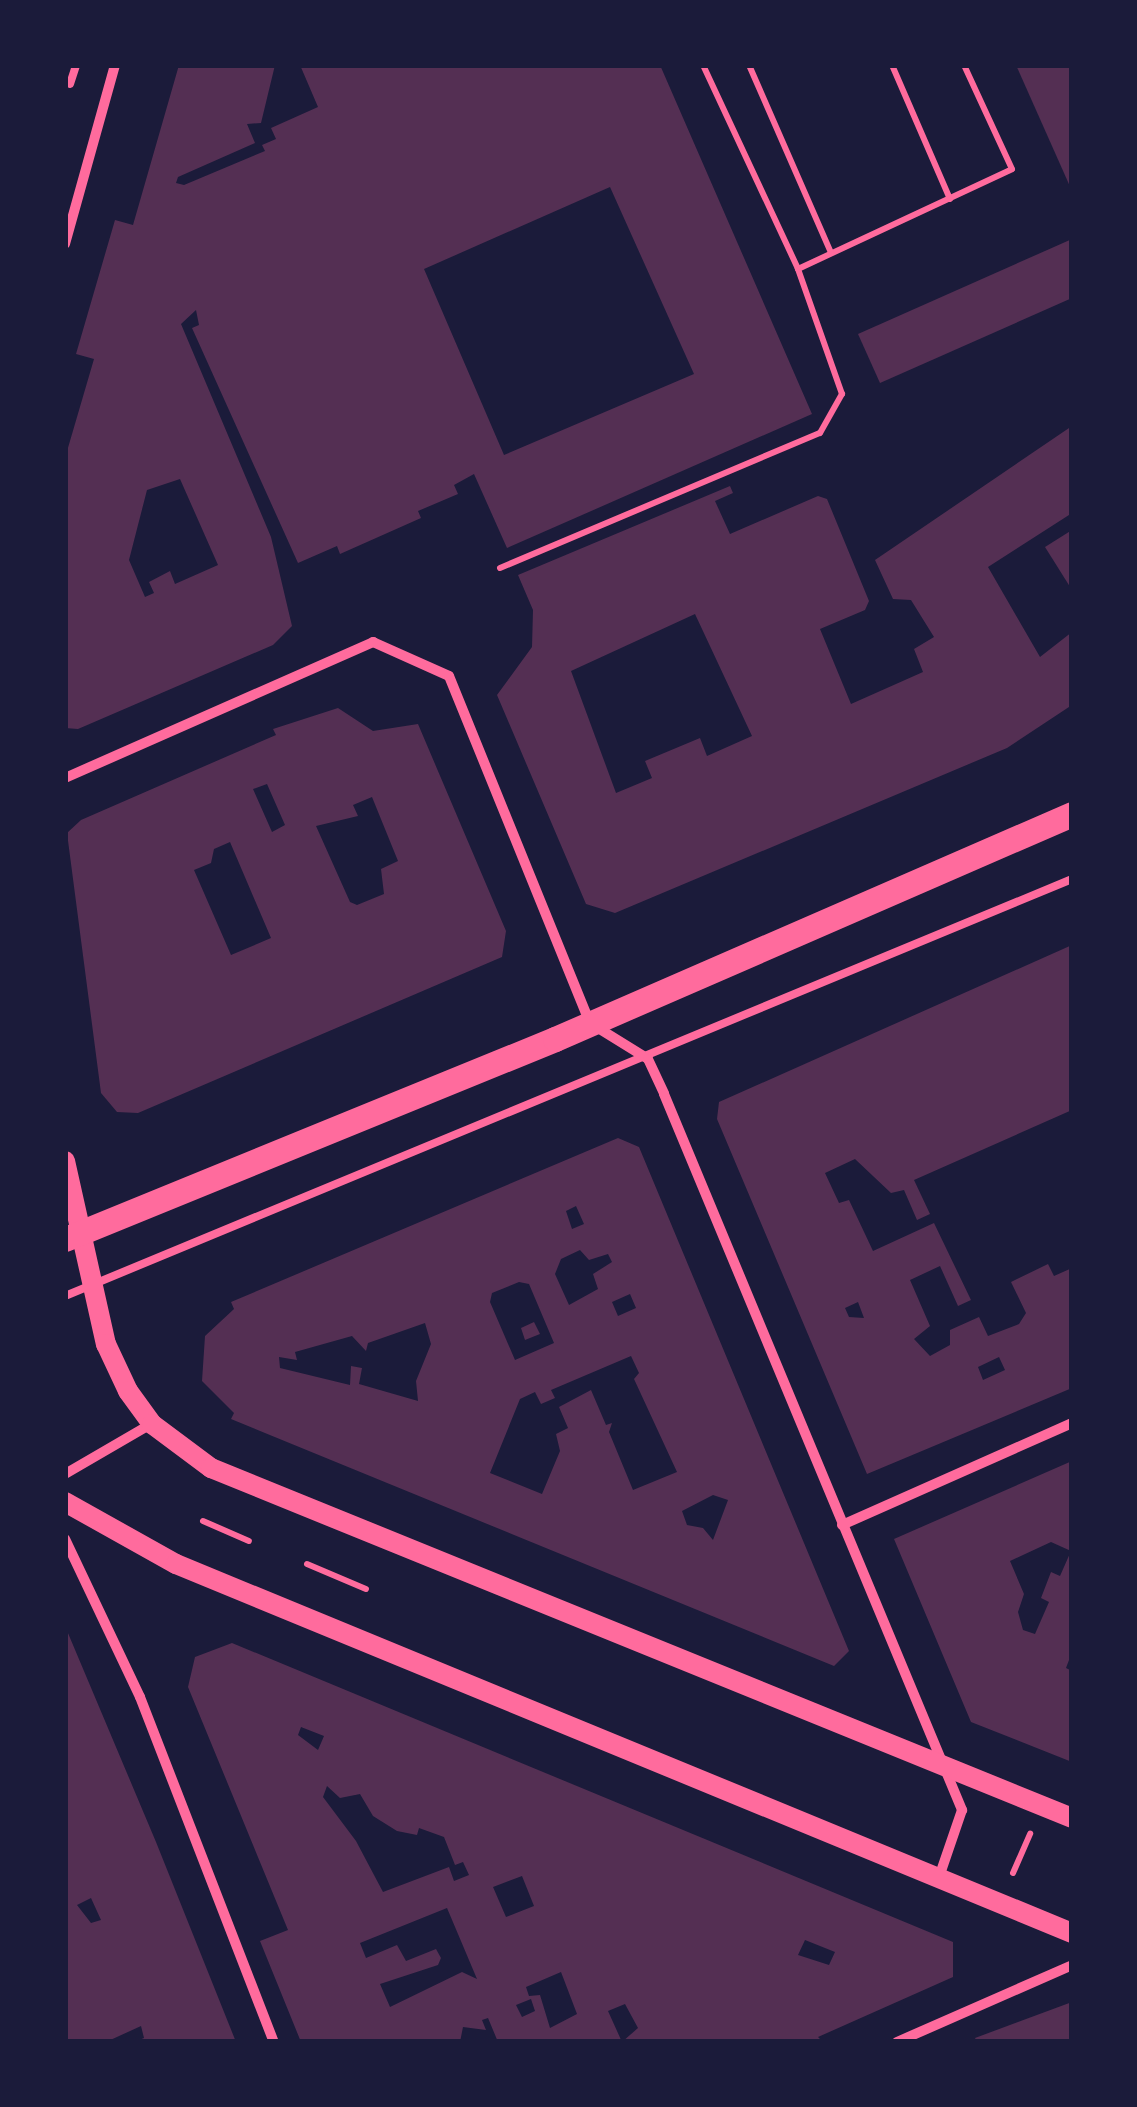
<!DOCTYPE html>
<html>
<head>
<meta charset="utf-8">
<style>
	body { margin:0 }
	#map { position:relative; width:1137px; height:2107px; overflow:hidden; background:#1b1b3a; font-family:"PT Sans Narrow",sans-serif }
	div>[style] { position:absolute }
	.building>* { inset:0; background:#542f53 }
	.path>* { height:6px; margin:-3px; padding:0 3px; transform-origin:3px; border-radius:3px; background:#ff6b9d }
	.service>* { height:8px; margin:-4px; padding:0 4px; transform-origin:4px; border-radius:4px; background:#ff6b9d }
	.minor>* { height:10px; margin:-5px; padding:0 5px; transform-origin:5px; border-radius:5px; background:#ff6b9d }
	.secondary>* { height:20px; margin:-10px; padding:0 10px; transform-origin:10px; border-radius:10px; background:#ff6b9d }
	.primary>* { height:25px; margin:-12.5px; padding:0 12.5px; transform-origin:12.5px; border-radius:12.5px; background:#ff6b9d }
	span { translate:-50% -50%; white-space:nowrap; text-align:center; line-height:1.15; -webkit-text-stroke:10px #1b1b3a; paint-order:stroke }
	.frame { position:absolute; inset:0; border:68px solid #1b1b3a; pointer-events:none }
</style>
</head>
<body>
<div id="map">
	<div class="building">
		<div style="clip-path:polygon(evenodd,179px 65px,275px 65px,261px 123px,247px 124px,255px 143px,178px 177px,176px 183px,184px 185px,265px 151px,262px 145px,276px 139px,271px 128px,318px 107px,300px 65px,660px 65px,812px 414px,507px 548px,474px 474px,454px 485px,458px 494px,418px 511px,421px 518px,340px 554px,337px 546px,298px 563px,192px 328px,199px 325px,196px 310px,181px 324px,271px 537px,292px 626px,273px 645px,78px 729px,65px 728px,65px 458px,94px 359px,76px 354px,115px 220px,133px 225px,179px 65px,610px 187px,694px 374px,504px 455px,424px 269px,610px 187px,179px 65px,180px 479px,218px 565px,175px 584px,170px 571px,149px 582px,154px 593px,145px 597px,129px 560px,147px 490px,180px 479px)"></div>
		<div style="clip-path:polygon(1016px 65px,1072px 65px,1072px 191px)"></div>
		<div style="clip-path:polygon(1072px 239px,1072px 298px,880px 383px,858px 334px)"></div>
		<div style="clip-path:polygon(evenodd,1072px 426px,1072px 520px,1069px 515px,988px 567px,1040px 657px,1072px 632px,1072px 705px,1007px 748px,615px 913px,586px 904px,497px 695px,532px 647px,533px 610px,518px 575px,730px 486px,733px 493px,715px 501px,730px 534px,818px 496px,827px 499px,869px 601px,865px 610px,820px 629px,851px 704px,923px 672px,914px 649px,934px 637px,911px 600px,893px 599px,875px 560px,1072px 426px,695px 614px,752px 736px,707px 756px,700px 738px,645px 761px,652px 778px,616px 793px,571px 671px,695px 614px)"></div>
		<div style="clip-path:polygon(1072px 530px,1072px 590px,1045px 547px)"></div>
		<div style="clip-path:polygon(evenodd,338px 708px,373px 731px,418px 724px,506px 931px,502px 957px,138px 1113px,117px 1112px,101px 1093px,67px 833px,81px 820px,276px 735px,273px 729px,338px 708px,267px 784px,285px 825px,272px 832px,253px 789px,267px 784px,338px 708px,372px 797px,398px 861px,381px 869px,384px 894px,357px 905px,350px 902px,316px 826px,358px 816px,353px 805px,372px 797px,338px 708px,230px 842px,271px 938px,231px 955px,194px 870px,211px 863px,214px 849px,230px 842px)"></div>
		<div style="clip-path:polygon(evenodd,1072px 945px,1072px 1110px,914px 1180px,930px 1214px,917px 1220px,904px 1190px,891px 1193px,855px 1159px,825px 1173px,839px 1203px,849px 1200px,873px 1251px,934px 1223px,971px 1300px,958px 1306px,940px 1266px,910px 1280px,930px 1326px,914px 1339px,930px 1356px,950px 1345px,950px 1330px,979px 1317px,988px 1336px,1019px 1324px,1026px 1313px,1011px 1282px,1048px 1264px,1054px 1276px,1072px 1268px,1072px 1388px,867px 1474px,717px 1119px,719px 1102px,1072px 945px,858px 1302px,864px 1318px,849px 1317px,845px 1308px,858px 1302px,1072px 945px,999px 1357px,1005px 1370px,983px 1380px,978px 1367px,999px 1357px)"></div>
		<div style="clip-path:polygon(evenodd,618px 1138px,639px 1147px,849px 1651px,834px 1666px,231px 1419px,234px 1413px,202px 1381px,205px 1336px,234px 1309px,231px 1302px,618px 1138px,576px 1206px,584px 1224px,572px 1229px,566px 1211px,576px 1206px,618px 1138px,580px 1250px,589px 1260px,608px 1254px,612px 1262px,593px 1274px,598px 1289px,569px 1305px,555px 1274px,561px 1259px,580px 1250px,618px 1138px,519px 1282px,529px 1284px,554px 1343px,515px 1360px,490px 1302px,492px 1293px,519px 1282px,618px 1138px,630px 1294px,636px 1308px,618px 1316px,612px 1302px,630px 1294px,618px 1138px,425px 1323px,431px 1344px,416px 1381px,418px 1401px,359px 1384px,362px 1368px,351px 1366px,350px 1385px,280px 1368px,279px 1357px,297px 1360px,295px 1352px,352px 1336px,366px 1351px,368px 1343px,425px 1323px,618px 1138px,631px 1356px,639px 1373px,634px 1379px,677px 1472px,633px 1490px,609px 1432px,612px 1423px,606px 1425px,591px 1390px,559px 1407px,568px 1428px,556px 1434px,560px 1451px,542px 1494px,490px 1473px,520px 1399px,535px 1392px,541px 1404px,555px 1398px,551px 1390px,631px 1356px,618px 1138px,713px 1495px,728px 1500px,713px 1540px,703px 1528px,687px 1525px,682px 1511px,713px 1495px)"></div>
		<div style="clip-path:polygon(534px 1322px,540px 1334px,525px 1340px,521px 1328px)"></div>
		<div style="clip-path:polygon(evenodd,1072px 1461px,1072px 1652px,1066px 1668px,1072px 1671px,1072px 1762px,971px 1722px,894px 1539px,1072px 1461px,1051px 1542px,1071px 1551px,1060px 1576px,1051px 1572px,1041px 1598px,1049px 1602px,1035px 1634px,1023px 1630px,1018px 1612px,1024px 1594px,1010px 1561px,1051px 1542px)"></div>
		<div style="clip-path:polygon(evenodd,65px 1626px,156px 1842px,236px 2042px,134px 2042px,144px 2038px,141px 2026px,106px 2042px,65px 2042px,65px 1626px,91px 1898px,101px 1920px,91px 1923px,77px 1905px,91px 1898px)"></div>
		<div style="clip-path:polygon(evenodd,232px 1643px,953px 1942px,953px 1977px,818px 2037px,823px 2042px,498px 2042px,488px 2018px,482px 2020px,486px 2030px,463px 2027px,460px 2042px,301px 2042px,260px 1941px,288px 1930px,188px 1687px,195px 1657px,232px 1643px,301px 1727px,324px 1736px,318px 1750px,298px 1735px,301px 1727px,232px 1643px,327px 1786px,340px 1798px,360px 1794px,373px 1816px,397px 1831px,417px 1835px,419px 1828px,444px 1837px,455px 1865px,463px 1862px,469px 1875px,454px 1881px,449px 1867px,383px 1892px,356px 1841px,323px 1797px,327px 1786px,232px 1643px,522px 1876px,534px 1906px,506px 1917px,493px 1887px,522px 1876px,232px 1643px,447px 1908px,477px 1979px,462px 1972px,390px 2007px,380px 1984px,438px 1965px,441px 1958px,436px 1949px,406px 1961px,397px 1945px,366px 1958px,360px 1943px,447px 1908px,232px 1643px,805px 1940px,835px 1952px,829px 1965px,798px 1955px,805px 1940px,232px 1643px,561px 1972px,577px 2014px,550px 2028px,540px 1995px,529px 1996px,526px 1987px,561px 1972px,232px 1643px,531px 1999px,535px 2011px,522px 2017px,516px 2005px,531px 1999px,232px 1643px,625px 2004px,638px 2028px,622px 2042px,608px 2011px,625px 2004px)"></div>
		<div style="clip-path:polygon(1072px 2002px,1072px 2042px,977px 2042px,975px 2038px)"></div>
	</div>
	<div class="path">
		<div style="left:703px;top:65px;width:225px;rotate:65deg"></div>
		<div style="left:798px;top:269px;width:236px;rotate:-25deg"></div>
		<div style="left:1012px;top:169px;width:115px;rotate:-114.8deg"></div>
		<div style="left:749px;top:65px;width:205px;rotate:66.4deg"></div>
		<div style="left:892px;top:65px;width:146px;rotate:66.6deg"></div>
		<div style="left:500px;top:568px;width:347px;rotate:-22.9deg"></div>
		<div style="left:820px;top:433px;width:45px;rotate:-60.6deg"></div>
		<div style="left:842px;top:394px;width:133px;rotate:-109.4deg"></div>
		<div style="left:203px;top:1521px;width:50px;rotate:23.5deg"></div>
		<div style="left:307px;top:1564px;width:64px;rotate:23deg"></div>
		<div style="left:1013px;top:1873px;width:43px;rotate:-66.4deg"></div>
	</div>
	<div class="service">
		<div style="left:70px;top:84px;width:20px;rotate:-72deg"></div>
		<div style="left:65px;top:1296px;width:1090px;rotate:-22.49deg"></div>
	</div>
	<div class="minor">
		<div style="left:65px;top:244px;width:186px;rotate:-74.4deg"></div>
		<div style="left:65px;top:778px;width:337px;rotate:-23.8deg"></div>
		<div style="left:373px;top:642px;width:83px;rotate:24.1deg"></div>
		<div style="left:449px;top:676px;width:375px;rotate:67.9deg"></div>
		<div style="left:590px;top:1023px;width:68px;rotate:31.8deg"></div>
		<div style="left:648px;top:1059px;width:38px;rotate:65deg"></div>
		<div style="left:664px;top:1094px;width:776px;rotate:67.4deg"></div>
		<div style="left:962px;top:1810px;width:71px;rotate:108.9deg"></div>
		<div style="left:65px;top:1474px;width:99px;rotate:-30.2deg"></div>
		<div style="left:842px;top:1525px;width:252px;rotate:-23.9deg"></div>
		<div style="left:65px;top:1539px;width:175px;rotate:64.6deg"></div>
		<div style="left:140px;top:1697px;width:370px;rotate:68.8deg"></div>
		<div style="left:897px;top:2042px;width:191px;rotate:-23.7deg"></div>
	</div>
	<div class="secondary">
		<div style="left:65px;top:1161px;width:188px;rotate:77.4deg"></div>
		<div style="left:106px;top:1344px;width:52px;rotate:64.9deg"></div>
		<div style="left:128px;top:1391px;width:41px;rotate:54deg"></div>
		<div style="left:152px;top:1424px;width:74px;rotate:36.7deg"></div>
		<div style="left:211px;top:1468px;width:929px;rotate:22.12deg"></div>
		<div style="left:65px;top:1502px;width:127px;rotate:29.2deg"></div>
		<div style="left:176px;top:1564px;width:969px;rotate:22.38deg"></div>
	</div>
	<div class="primary">
		<div style="left:65px;top:1239px;width:529px;rotate:-22.2deg"></div>
		<div style="left:555px;top:1039px;width:564px;rotate:-23.52deg"></div>
	</div>
	<div class="frame"></div>
</div>
</body>
</html>
